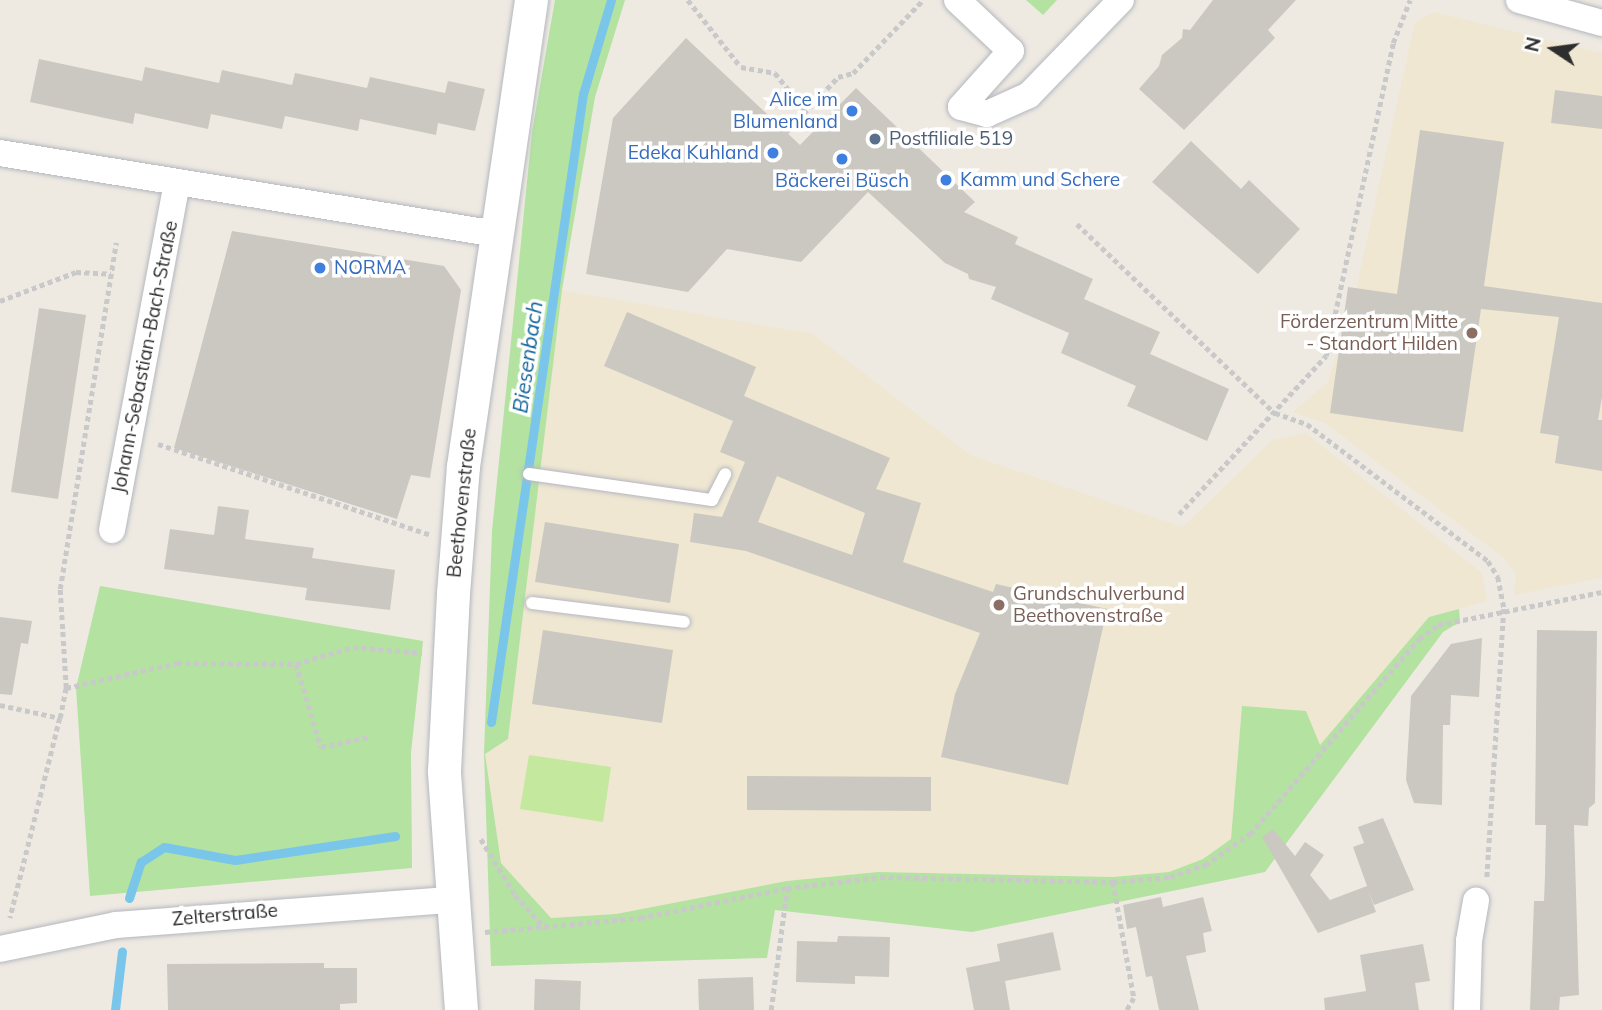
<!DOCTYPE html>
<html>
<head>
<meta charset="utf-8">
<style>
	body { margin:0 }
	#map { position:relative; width:1602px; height:1010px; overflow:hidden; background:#eeeae2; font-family:Mulish,sans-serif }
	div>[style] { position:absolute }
	.education>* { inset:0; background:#efe7d2 }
	.green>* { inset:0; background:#b3e2a1 }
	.pitch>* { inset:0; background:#c4e89e }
	.stream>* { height:9px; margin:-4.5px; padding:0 4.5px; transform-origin:4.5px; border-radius:4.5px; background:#7ac6ea }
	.building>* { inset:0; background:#cac8c0 }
	.path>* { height:4.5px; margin-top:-2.25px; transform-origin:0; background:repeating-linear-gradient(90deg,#c9c9c9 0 5px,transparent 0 8.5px) }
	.roads { filter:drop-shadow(0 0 2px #b5b7c0) drop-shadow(0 0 2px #b5b7c0) }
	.service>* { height:12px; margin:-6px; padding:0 6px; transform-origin:6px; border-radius:6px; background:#fff }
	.minor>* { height:26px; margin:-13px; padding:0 13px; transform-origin:13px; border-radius:13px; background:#fff }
	.tertiary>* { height:33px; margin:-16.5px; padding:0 16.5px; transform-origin:16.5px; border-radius:16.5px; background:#fff }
	.dots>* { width:19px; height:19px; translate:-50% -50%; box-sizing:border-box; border:4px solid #fff; border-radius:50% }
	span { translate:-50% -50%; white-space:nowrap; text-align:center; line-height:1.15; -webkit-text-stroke:7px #fff; paint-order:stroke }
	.shop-label { font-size:19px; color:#366cbe }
	.right { translate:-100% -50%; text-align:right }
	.left { translate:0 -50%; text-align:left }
	.service-label { font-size:19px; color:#4e5e75 }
	.education-label { font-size:19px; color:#785e54 }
	.street-label { font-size:19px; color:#2e2e2e }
	.water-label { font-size:21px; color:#14659c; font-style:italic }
	.north { position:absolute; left:1518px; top:14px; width:70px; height:70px; -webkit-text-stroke:5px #fff; paint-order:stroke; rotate:283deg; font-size:19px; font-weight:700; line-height:28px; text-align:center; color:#2e2e2e }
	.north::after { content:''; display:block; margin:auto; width:24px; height:32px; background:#2e2e2e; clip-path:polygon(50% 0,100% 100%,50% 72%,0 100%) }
</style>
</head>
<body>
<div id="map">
	<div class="education">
		<div style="clip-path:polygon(1434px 12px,1602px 53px,1602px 578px,1514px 595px,1516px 575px,1505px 559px,1325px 423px,1293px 412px,1328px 382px,1357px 285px,1415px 22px)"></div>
		<div style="clip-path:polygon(562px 290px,813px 334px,970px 455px,1183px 527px,1272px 440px,1306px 433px,1482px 573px,1487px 601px,1429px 617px,1319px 746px,1242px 706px,1231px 839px,1203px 859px,1169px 872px,1113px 877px,878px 872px,787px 881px,616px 914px,551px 918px,501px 863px,484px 753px,508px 738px)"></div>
	</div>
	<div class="green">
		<div style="clip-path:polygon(555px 0,625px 0,595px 97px,562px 290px,508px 739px,485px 754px,501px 863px,551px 918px,616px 914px,787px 881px,878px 872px,1113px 877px,1169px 872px,1203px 859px,1231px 839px,1242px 706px,1306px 711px,1320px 745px,1429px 617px,1459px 609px,1460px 622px,1443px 632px,1265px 872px,972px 932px,775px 910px,767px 958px,491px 966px,484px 753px,492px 531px,532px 132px)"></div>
		<div style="clip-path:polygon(1026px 0,1057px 0,1043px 15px)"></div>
		<div style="clip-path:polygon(100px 586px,423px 641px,411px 753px,412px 868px,90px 896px,76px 688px)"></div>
	</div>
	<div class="pitch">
		<div style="clip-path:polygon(529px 755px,611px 767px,603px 822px,520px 809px)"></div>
	</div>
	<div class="stream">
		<div style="left:491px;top:722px;width:635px;rotate:-81.67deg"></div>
		<div style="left:583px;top:94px;width:98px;rotate:-73.4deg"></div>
		<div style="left:129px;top:898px;width:38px;rotate:-72deg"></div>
		<div style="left:141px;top:862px;width:27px;rotate:-33deg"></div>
		<div style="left:164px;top:847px;width:72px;rotate:10.4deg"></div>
		<div style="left:235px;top:860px;width:162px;rotate:-8.5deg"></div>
		<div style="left:115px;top:1010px;width:59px;rotate:-83.2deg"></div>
	</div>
	<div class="building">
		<div style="clip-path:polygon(1213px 0,1296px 0,1268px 30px,1275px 38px,1184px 130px,1139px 89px,1159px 66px,1162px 55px,1182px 38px,1183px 29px,1190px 30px)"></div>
		<div style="clip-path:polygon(686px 38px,800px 145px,856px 88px,975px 202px,964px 212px,1018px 237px,1015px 244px,1093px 279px,1084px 299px,1160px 332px,1150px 354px,1229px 389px,1207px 441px,1127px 406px,1136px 386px,1061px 353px,1069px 333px,991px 299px,996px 287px,969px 279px,968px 274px,945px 263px,868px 192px,801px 262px,727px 249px,688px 292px,586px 274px,613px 118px)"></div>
		<div style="clip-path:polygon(39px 59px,142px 81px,145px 67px,219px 83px,222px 70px,292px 85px,295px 73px,367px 88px,370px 77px,445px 93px,448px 81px,485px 89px,475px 131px,438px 123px,436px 135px,360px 119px,358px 131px,285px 116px,282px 129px,211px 114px,208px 129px,135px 113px,133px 124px,30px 102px)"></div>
		<div style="clip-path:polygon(1555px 90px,1602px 96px,1602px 129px,1551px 123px)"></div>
		<div style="clip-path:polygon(1420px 130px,1504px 142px,1484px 286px,1602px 303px,1602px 397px,1598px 420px,1602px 420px,1602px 471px,1555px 463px,1559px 436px,1540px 433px,1559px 317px,1481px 309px,1463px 432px,1330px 413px,1348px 287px,1397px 294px)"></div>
		<div style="clip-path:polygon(1191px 141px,1241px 189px,1249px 180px,1300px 229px,1258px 274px,1152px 182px)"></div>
		<div style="clip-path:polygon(232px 231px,444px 266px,461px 290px,430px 478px,411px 475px,397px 519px,174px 448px)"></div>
		<div style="clip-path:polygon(39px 308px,86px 315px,58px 499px,11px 492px)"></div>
		<div style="clip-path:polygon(evenodd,627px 312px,756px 367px,744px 396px,890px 458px,876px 489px,921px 503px,903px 562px,993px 592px,996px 584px,1107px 609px,1068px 785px,941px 757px,955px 694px,980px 633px,746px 551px,690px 542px,694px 513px,722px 517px,745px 462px,720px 452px,733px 421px,604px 366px,627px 312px,777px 476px,865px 513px,852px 555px,758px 522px,777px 476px)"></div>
		<div style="clip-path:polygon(218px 506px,249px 510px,245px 539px,314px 548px,312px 558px,395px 570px,390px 610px,305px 600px,307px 588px,164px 569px,170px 529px,214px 535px)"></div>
		<div style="clip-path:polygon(545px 522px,679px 544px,670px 603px,535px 582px)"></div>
		<div style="clip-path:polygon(0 617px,32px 621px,28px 644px,21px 643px,12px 695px,0 694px)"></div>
		<div style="clip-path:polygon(543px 630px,673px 650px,662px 723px,532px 704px)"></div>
		<div style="clip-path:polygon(1537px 630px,1597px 631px,1595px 803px,1589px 808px,1588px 826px,1574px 825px,1579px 995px,1560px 997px,1559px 1010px,1530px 1010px,1534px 901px,1544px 901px,1545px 876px,1546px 825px,1535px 825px)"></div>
		<div style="clip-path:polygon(1482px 638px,1479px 697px,1451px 695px,1450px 725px,1443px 725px,1442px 805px,1414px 803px,1406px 780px,1411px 696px,1451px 644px)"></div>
		<div style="clip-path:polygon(747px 776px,931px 777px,931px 811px,747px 810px)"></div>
		<div style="clip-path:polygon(1383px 818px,1414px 890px,1374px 905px,1368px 890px,1376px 912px,1318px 933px,1262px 837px,1273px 829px,1295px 856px,1305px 842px,1324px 855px,1310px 875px,1330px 900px,1367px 886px,1353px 847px,1364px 843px,1358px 827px)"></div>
		<div style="clip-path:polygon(1161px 897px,1163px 907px,1203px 897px,1212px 931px,1203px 933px,1206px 952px,1186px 956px,1199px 1010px,1159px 1010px,1152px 976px,1146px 977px,1136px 927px,1127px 929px,1123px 905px)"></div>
		<div style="clip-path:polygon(1053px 932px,1061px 970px,1005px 981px,1010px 1010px,974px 1010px,966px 968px,1000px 961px,997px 944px)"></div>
		<div style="clip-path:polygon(838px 936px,890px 937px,889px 977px,855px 976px,855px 984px,796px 982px,797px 941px,837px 942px)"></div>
		<div style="clip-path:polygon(1423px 944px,1430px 981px,1415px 983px,1419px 1010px,1325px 1010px,1324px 998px,1366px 991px,1360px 955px)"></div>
		<div style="clip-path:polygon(324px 963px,324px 968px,357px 968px,357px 1003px,340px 1004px,340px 1010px,168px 1010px,167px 964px)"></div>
		<div style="clip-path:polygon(753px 977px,754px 1010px,699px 1010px,698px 979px)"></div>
		<div style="clip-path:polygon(535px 979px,581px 981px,580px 1010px,534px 1010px)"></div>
	</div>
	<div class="path">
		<div style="left:688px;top:0;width:85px;rotate:51.7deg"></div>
		<div style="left:741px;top:67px;width:35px;rotate:10deg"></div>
		<div style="left:775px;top:73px;width:49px;rotate:50.8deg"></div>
		<div style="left:786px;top:132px;width:76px;rotate:-46.6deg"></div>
		<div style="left:838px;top:77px;width:16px;rotate:-15deg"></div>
		<div style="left:853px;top:73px;width:101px;rotate:-46.2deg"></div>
		<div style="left:1077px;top:224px;width:274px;rotate:43.7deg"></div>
		<div style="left:1275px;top:413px;width:34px;rotate:19deg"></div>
		<div style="left:1307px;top:424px;width:227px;rotate:37.1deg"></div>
		<div style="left:1488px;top:561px;width:19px;rotate:58deg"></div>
		<div style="left:1498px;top:577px;width:33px;rotate:79deg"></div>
		<div style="left:1504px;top:609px;width:270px;rotate:93.6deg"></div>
		<div style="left:0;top:301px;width:81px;rotate:-20.9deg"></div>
		<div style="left:76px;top:272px;width:35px;rotate:3deg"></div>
		<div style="left:158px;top:444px;width:286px;rotate:18.4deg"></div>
		<div style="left:1179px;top:514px;width:216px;rotate:-47.1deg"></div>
		<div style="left:1326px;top:356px;width:320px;rotate:-77.9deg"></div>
		<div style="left:1393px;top:43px;width:46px;rotate:-68.4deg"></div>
		<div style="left:296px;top:664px;width:87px;rotate:73.2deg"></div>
		<div style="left:321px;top:747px;width:48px;rotate:-12deg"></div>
		<div style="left:66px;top:688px;width:114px;rotate:-12.7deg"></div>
		<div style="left:177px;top:663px;width:119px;rotate:0.5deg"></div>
		<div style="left:296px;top:664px;width:59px;rotate:-16.6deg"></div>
		<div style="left:353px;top:647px;width:69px;rotate:5deg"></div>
		<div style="left:0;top:705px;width:61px;rotate:12.2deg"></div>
		<div style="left:60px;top:718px;width:206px;rotate:104deg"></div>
		<div style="left:60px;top:718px;width:31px;rotate:-79deg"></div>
		<div style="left:66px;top:688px;width:99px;rotate:-93.5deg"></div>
		<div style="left:60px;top:589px;width:351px;rotate:-80.8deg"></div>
		<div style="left:481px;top:839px;width:66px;rotate:58.7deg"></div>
		<div style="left:515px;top:895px;width:45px;rotate:47.7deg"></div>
		<div style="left:1113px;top:882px;width:118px;rotate:79.7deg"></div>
		<div style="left:1134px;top:998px;width:14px;rotate:120deg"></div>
		<div style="left:485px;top:932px;width:156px;rotate:-5.2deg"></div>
		<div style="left:640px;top:918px;width:150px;rotate:-11.5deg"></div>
		<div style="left:787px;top:888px;width:94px;rotate:-6.7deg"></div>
		<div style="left:880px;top:877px;width:233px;rotate:1.2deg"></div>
		<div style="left:1113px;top:882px;width:57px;rotate:-5deg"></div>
		<div style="left:1170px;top:877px;width:37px;rotate:-19deg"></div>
		<div style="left:1205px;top:865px;width:55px;rotate:-34.6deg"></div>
		<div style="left:1250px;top:834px;width:258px;rotate:-49.1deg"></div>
		<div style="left:1419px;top:639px;width:24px;rotate:-36deg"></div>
		<div style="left:1438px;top:625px;width:167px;rotate:-11.4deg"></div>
		<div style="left:771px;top:1010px;width:123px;rotate:-82.5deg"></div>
	</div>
	<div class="roads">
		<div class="service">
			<div style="left:529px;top:474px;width:185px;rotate:8.1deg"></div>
			<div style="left:712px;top:500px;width:29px;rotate:-63deg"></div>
			<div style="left:532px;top:603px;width:153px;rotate:7.1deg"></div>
		</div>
		<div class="minor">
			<div style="left:957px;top:0;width:74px;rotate:43.4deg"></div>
			<div style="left:1011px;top:51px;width:75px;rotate:131.8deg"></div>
			<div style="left:961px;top:107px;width:27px;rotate:15deg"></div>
			<div style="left:987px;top:114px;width:46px;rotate:-24.3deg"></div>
			<div style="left:1029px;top:95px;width:132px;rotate:-45.9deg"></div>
			<div style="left:1519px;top:0;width:86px;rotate:15.5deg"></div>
			<div style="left:0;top:153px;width:504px;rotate:9.26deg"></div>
			<div style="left:112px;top:530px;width:352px;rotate:-79.4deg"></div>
			<div style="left:0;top:949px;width:118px;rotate:-11.7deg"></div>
			<div style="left:116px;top:925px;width:337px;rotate:-4.3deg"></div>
			<div style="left:1467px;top:1010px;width:69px;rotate:-88.3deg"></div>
			<div style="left:1469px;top:941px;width:41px;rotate:-80.1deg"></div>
		</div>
		<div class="tertiary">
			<div style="left:461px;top:1010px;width:240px;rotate:-94.1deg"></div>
			<div style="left:444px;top:771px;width:178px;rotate:-87.1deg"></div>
			<div style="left:453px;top:593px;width:127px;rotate:-85.5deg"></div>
			<div style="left:463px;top:466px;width:471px;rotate:-81.7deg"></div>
		</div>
	</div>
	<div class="dots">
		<div style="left:852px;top:111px;background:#3f7fe0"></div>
		<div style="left:875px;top:139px;background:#5c6f8a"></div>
		<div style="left:773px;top:153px;background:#3f7fe0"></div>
		<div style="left:842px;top:159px;background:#3f7fe0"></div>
		<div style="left:946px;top:180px;background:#3f7fe0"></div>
		<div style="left:320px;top:268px;background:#3f7fe0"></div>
		<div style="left:1472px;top:333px;background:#8d6e63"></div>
		<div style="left:999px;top:605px;background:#8d6e63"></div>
	</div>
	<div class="shop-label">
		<span class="right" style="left:838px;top:111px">Alice im<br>Blumenland</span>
		<span class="right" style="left:759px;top:153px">Edeka Kuhland</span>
		<span class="left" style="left:960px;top:180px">Kamm und Schere</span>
		<span style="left:842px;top:181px">Bäckerei Büsch</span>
		<span class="left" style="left:334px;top:268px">NORMA</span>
	</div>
	<div class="service-label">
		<span class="left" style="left:889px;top:139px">Postfiliale 519</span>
	</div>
	<div class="education-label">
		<span class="right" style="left:1458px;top:333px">Förderzentrum Mitte<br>- Standort Hilden</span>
		<span class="left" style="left:1013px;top:605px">Grundschulverbund<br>Beethovenstraße</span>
	</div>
	<div class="street-label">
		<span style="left:145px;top:357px;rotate:-79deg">Johann-Sebastian-Bach-Straße</span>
		<span style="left:462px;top:503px;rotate:-84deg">Beethovenstraße</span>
		<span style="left:225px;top:915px;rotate:-5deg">Zelterstraße</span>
	</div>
	<div class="water-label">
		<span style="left:527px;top:357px;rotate:-82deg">Biesenbach</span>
	</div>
	<div class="north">N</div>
</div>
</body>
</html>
